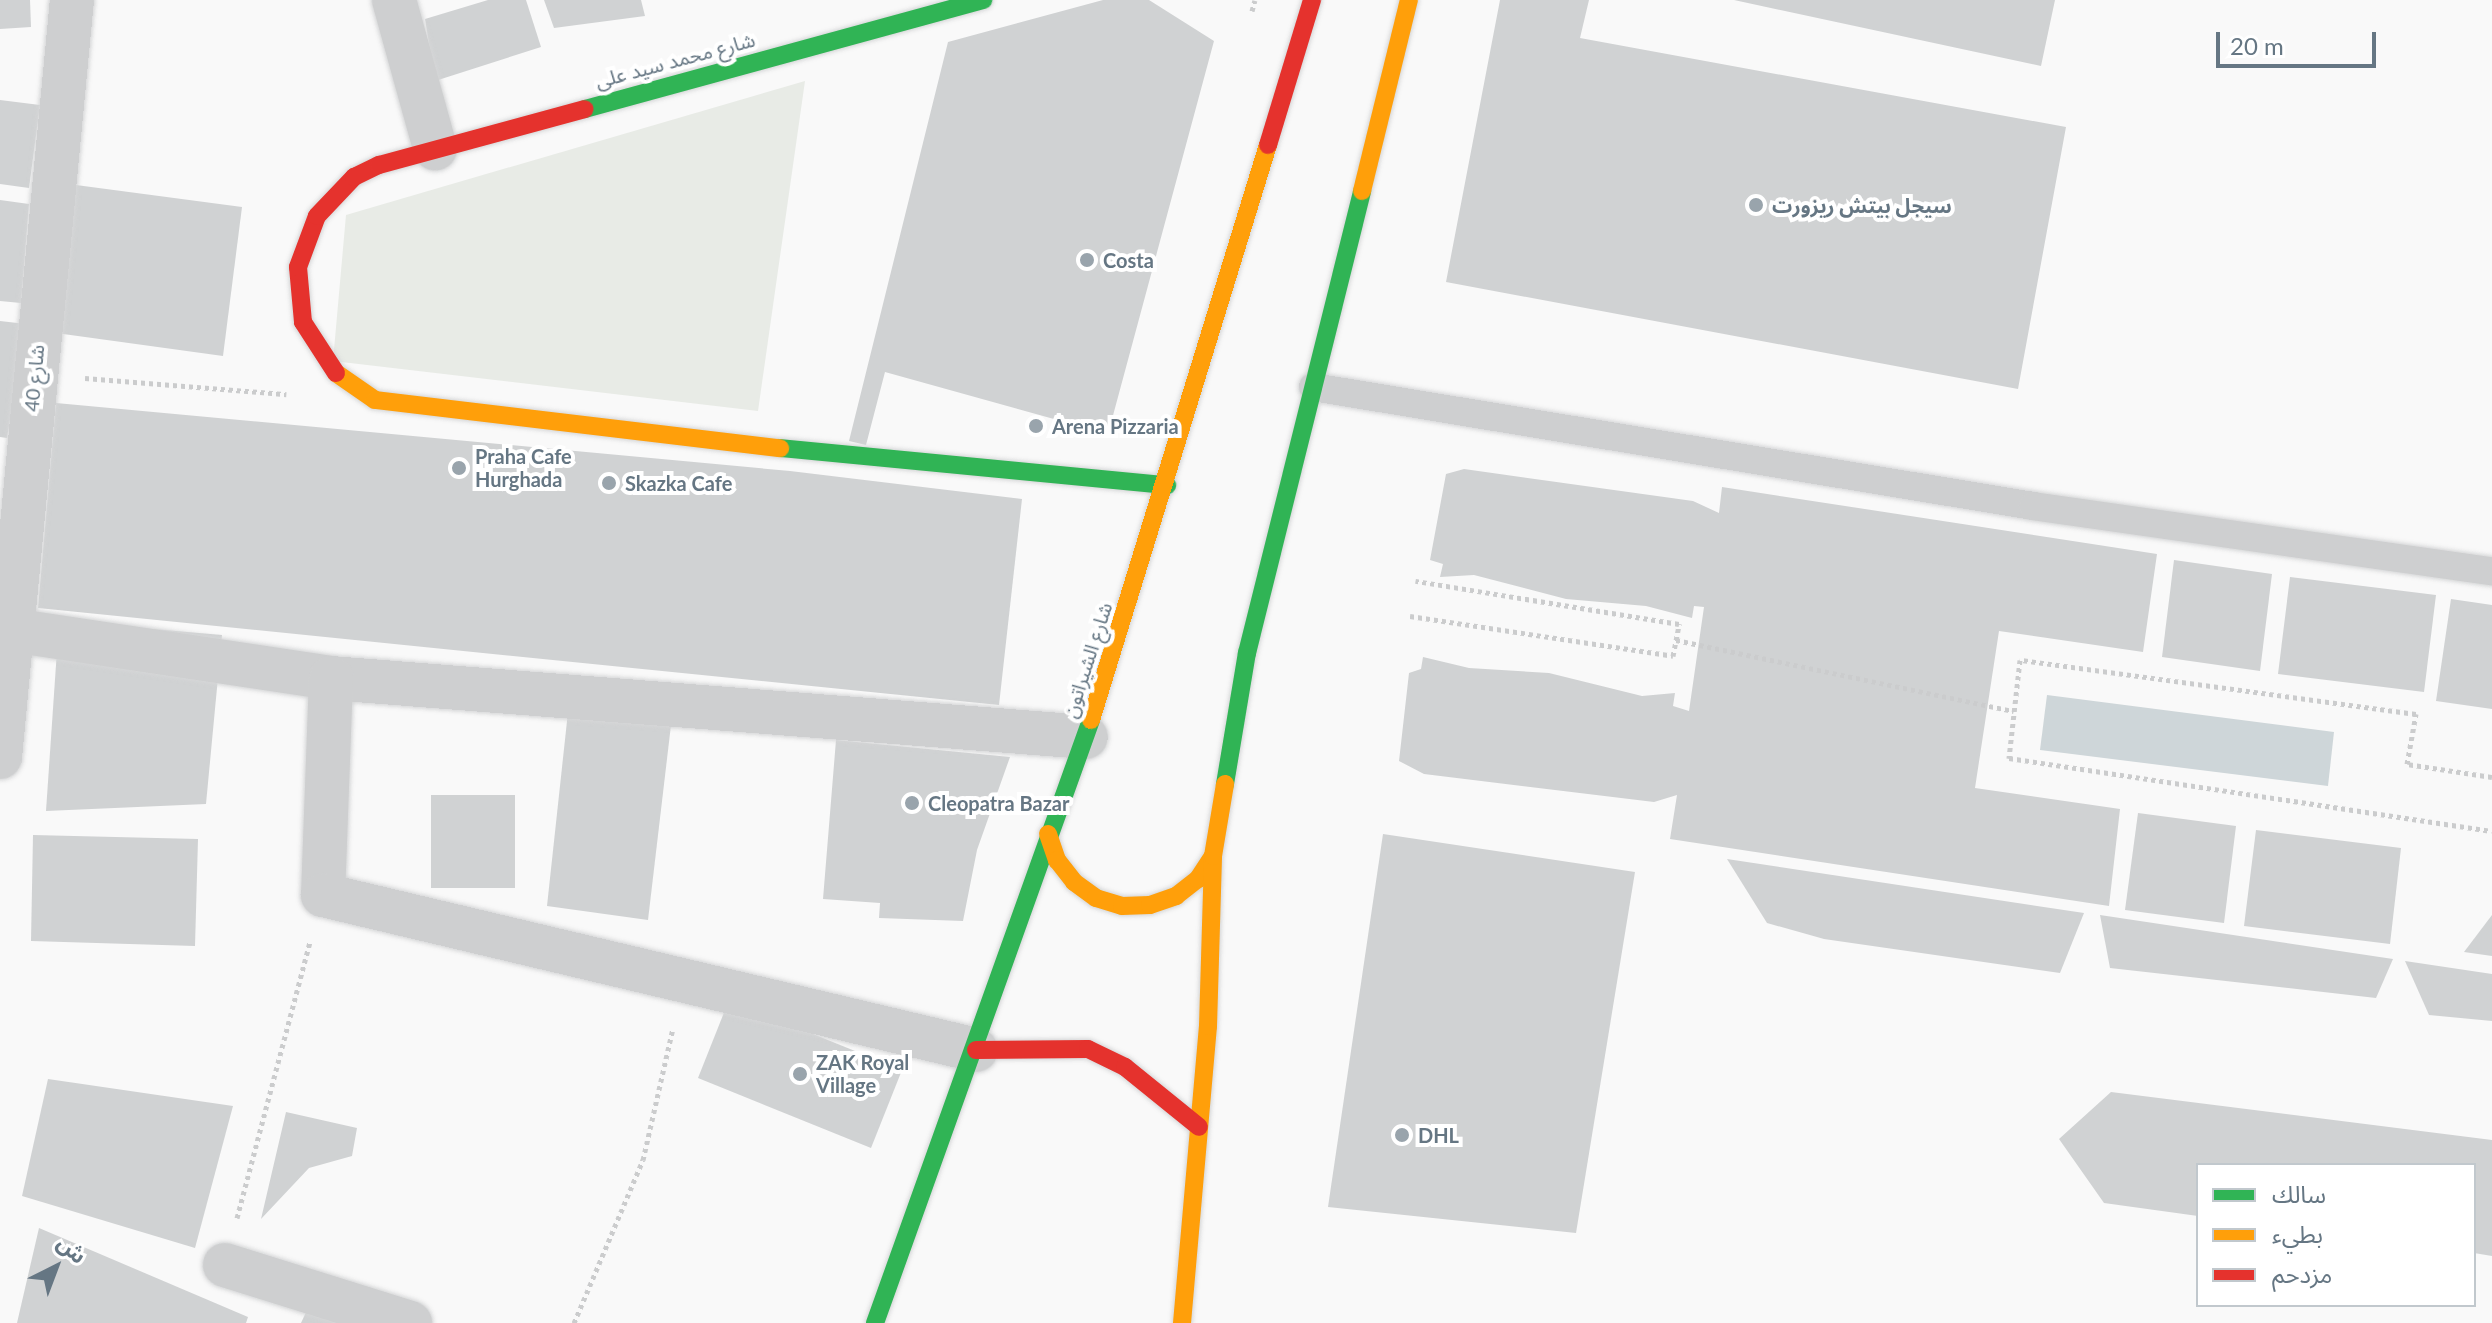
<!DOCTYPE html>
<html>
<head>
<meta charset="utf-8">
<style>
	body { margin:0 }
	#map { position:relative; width:2492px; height:1323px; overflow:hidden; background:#f9f9f9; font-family:Lato,"Noto Sans Arabic",sans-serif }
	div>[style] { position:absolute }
	.green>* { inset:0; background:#e8ebe6 }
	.water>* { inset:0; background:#ced6d9 }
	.building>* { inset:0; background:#d0d2d3 }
	.path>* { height:5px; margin-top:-2.5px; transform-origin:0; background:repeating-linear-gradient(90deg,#cbcccd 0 4px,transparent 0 8px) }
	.roads { filter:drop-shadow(0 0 2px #d5d6d7) drop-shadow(0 0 2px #d5d6d7) }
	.lane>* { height:28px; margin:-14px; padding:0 14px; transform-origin:14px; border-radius:14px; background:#cecfd0 }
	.street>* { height:44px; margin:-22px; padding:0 22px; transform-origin:22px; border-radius:22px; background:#cecfd0 }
	.fast>* { height:18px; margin:-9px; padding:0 9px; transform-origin:9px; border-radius:9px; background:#30b455 }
	.slow>* { height:18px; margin:-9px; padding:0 9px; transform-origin:9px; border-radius:9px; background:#ff9f0a }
	.jam>* { height:18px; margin:-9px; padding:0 9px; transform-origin:9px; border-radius:9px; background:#e5322d }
	.dots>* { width:22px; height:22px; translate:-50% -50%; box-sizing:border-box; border:4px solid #fff; border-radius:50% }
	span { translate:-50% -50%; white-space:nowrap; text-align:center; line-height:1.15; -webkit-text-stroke:8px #fff; paint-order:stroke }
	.street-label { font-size:20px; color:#657683 }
	.poi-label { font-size:20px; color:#657683; font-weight:700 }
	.left { translate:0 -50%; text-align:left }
	.legend { position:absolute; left:2196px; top:1163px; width:280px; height:144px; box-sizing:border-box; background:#fff; border:2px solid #c1c8cd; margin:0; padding:10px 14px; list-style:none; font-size:24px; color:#657683 }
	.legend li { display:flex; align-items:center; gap:16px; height:40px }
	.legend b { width:40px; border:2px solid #c1c8cd }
	.north { position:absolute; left:16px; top:1227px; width:80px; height:80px; -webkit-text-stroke:6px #fff; paint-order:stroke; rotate:42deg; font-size:22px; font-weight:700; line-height:32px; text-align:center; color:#657683 }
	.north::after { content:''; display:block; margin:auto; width:28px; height:36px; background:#657683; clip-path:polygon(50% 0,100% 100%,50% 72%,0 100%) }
	.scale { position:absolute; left:2216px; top:32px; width:160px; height:36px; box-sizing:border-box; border:4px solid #657683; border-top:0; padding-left:10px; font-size:24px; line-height:28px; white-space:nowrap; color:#657683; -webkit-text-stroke:6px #fff; paint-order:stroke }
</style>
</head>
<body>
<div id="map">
	<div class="green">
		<div style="clip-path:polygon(805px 81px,758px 411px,333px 361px,346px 215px)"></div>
	</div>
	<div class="water">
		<div style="clip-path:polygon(2047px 695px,2334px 732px,2328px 786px,2040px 750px)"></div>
	</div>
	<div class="building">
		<div style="clip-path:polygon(0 0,30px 0,31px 27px,0 29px)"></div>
		<div style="clip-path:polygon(488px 0,526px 0,541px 47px,435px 81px,425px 19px)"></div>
		<div style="clip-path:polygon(544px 0,641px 0,645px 16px,554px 28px)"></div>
		<div style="clip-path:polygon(1103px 0,1149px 0,1214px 41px,1108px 434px,885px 372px,866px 445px,849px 441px,948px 42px)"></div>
		<div style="clip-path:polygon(1500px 0,1589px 0,1580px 38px,2066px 127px,2018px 389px,1446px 282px)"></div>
		<div style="clip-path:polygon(1734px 0,2055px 0,2041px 66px)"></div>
		<div style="clip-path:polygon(0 100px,40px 105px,29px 188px,0 184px)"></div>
		<div style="clip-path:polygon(76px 185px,242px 207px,223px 356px,56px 333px)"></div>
		<div style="clip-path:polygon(0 200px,29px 204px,21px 303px,0 301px)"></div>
		<div style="clip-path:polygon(0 321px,26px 324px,7px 438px,0 437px)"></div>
		<div style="clip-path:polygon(56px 403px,790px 471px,1022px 499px,999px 705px,38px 608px)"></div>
		<div style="clip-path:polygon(1464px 469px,1693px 501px,1719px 513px,1722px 487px,2157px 554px,2143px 652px,1999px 631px,1975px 788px,2120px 809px,2109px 906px,1670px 839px,1677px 795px,1654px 802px,1424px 774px,1399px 761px,1409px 673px,1421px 669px,1423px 657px,1469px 668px,1549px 673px,1642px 696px,1675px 693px,1673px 706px,1689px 711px,1704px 607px,1694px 606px,1692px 618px,1646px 606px,1566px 599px,1474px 575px,1440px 577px,1443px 564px,1430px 560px,1446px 474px)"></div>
		<div style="clip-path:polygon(2174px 560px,2272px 574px,2260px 671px,2162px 657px)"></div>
		<div style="clip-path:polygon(2290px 577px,2436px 595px,2424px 692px,2278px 674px)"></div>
		<div style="clip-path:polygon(2451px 599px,2492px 605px,2492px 709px,2436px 701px)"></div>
		<div style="clip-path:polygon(59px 621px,222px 635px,206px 804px,46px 811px)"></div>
		<div style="clip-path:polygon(568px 712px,671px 725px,648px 920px,547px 906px)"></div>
		<div style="clip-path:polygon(836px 740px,1010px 757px,977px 850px,963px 921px,879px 918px,880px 903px,823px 899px)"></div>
		<div style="clip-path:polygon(431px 795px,515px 795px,515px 888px,431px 888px)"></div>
		<div style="clip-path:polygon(2138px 813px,2236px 826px,2224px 923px,2125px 910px)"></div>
		<div style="clip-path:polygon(2256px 830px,2401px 848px,2390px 944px,2244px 926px)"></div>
		<div style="clip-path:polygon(1383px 834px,1635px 872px,1576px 1233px,1328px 1207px)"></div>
		<div style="clip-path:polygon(33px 835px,198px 839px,195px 946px,31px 941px)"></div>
		<div style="clip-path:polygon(1727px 859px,2084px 913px,2060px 973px,1824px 939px,1767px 923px)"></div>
		<div style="clip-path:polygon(2100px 915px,2393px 959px,2376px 998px,2110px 968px)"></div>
		<div style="clip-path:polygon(2492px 915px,2492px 956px,2464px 952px)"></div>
		<div style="clip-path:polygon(2405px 961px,2492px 974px,2492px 1021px,2429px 1015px)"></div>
		<div style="clip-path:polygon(729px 1000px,902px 1070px,871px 1148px,698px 1078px)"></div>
		<div style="clip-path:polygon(48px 1079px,233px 1106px,195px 1248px,22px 1196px)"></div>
		<div style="clip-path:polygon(2111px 1092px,2492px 1140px,2492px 1256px,2474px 1253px,2474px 1165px,2198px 1165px,2198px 1216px,2104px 1203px,2059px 1139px)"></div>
		<div style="clip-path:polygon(286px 1112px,357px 1128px,352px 1156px,309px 1168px,261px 1219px)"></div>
		<div style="clip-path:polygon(39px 1228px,248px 1317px,246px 1323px,17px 1323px)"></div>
		<div style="clip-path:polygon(307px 1310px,349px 1323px,301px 1323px)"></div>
	</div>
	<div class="path">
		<div style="left:1252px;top:11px;width:11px;rotate:-75deg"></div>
		<div style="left:85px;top:378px;width:202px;rotate:4.6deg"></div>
		<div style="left:1410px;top:616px;width:266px;rotate:8.6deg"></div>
		<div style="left:1673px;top:656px;width:33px;rotate:-79deg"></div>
		<div style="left:1679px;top:624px;width:267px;rotate:-170.7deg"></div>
		<div style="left:1676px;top:640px;width:345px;rotate:11.9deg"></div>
		<div style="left:2492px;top:777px;width:86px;rotate:-171.3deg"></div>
		<div style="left:2407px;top:764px;width:51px;rotate:-79.8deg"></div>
		<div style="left:2416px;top:714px;width:400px;rotate:-172.2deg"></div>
		<div style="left:2020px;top:660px;width:99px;rotate:96.4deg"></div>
		<div style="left:2009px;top:758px;width:488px;rotate:8.6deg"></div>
		<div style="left:237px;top:1218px;width:286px;rotate:-75.2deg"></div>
		<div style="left:574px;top:1323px;width:177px;rotate:-67.1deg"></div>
		<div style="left:643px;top:1160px;width:135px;rotate:-77.2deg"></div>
	</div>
	<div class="roads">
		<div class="lane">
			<div style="left:1313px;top:387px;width:730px;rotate:9.38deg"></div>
			<div style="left:2033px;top:506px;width:464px;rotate:8.1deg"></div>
		</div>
		<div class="street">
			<div style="left:394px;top:0;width:154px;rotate:74.5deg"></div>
			<div style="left:11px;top:630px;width:324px;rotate:8.5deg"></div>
			<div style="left:331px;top:678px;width:757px;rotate:4.47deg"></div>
			<div style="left:331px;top:678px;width:217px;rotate:92.1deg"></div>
			<div style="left:323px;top:895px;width:671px;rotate:13.35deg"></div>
			<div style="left:0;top:757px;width:760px;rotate:-84.57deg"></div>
			<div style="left:225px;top:1265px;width:194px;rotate:17.4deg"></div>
		</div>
		<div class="fast">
			<div style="left:585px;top:109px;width:413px;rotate:-15.3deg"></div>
			<div style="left:780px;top:448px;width:389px;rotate:5.5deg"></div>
			<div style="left:1225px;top:784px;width:133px;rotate:-80.5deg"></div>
			<div style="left:1247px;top:653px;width:476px;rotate:-76deg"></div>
			<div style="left:875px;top:1323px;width:641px;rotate:-70.29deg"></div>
		</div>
		<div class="slow">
			<div style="left:1362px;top:191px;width:197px;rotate:-76.2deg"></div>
			<div style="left:336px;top:373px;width:47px;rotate:34.7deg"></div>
			<div style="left:375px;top:400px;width:408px;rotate:6.8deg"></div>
			<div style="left:1091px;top:720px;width:602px;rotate:-72.89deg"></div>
			<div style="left:1048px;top:834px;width:28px;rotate:71deg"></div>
			<div style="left:1057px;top:860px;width:28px;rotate:52deg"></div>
			<div style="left:1074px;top:882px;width:27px;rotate:36deg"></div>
			<div style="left:1096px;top:898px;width:27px;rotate:17deg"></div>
			<div style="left:1122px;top:906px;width:28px;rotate:-2deg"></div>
			<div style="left:1150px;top:905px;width:28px;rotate:-19deg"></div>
			<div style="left:1176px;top:896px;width:28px;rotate:-38deg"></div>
			<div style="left:1198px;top:879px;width:27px;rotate:-57deg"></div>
			<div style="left:1182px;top:1323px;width:298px;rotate:-85deg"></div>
			<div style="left:1208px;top:1026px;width:170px;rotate:-88.3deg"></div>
			<div style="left:1213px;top:856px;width:73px;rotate:-80.5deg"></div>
		</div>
		<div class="jam">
			<div style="left:1268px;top:145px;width:152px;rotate:-73.1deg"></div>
			<div style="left:336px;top:373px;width:61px;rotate:-122.9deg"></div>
			<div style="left:303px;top:322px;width:55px;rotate:-95.2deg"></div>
			<div style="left:298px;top:267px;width:54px;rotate:-69.6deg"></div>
			<div style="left:317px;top:216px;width:54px;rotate:-46.5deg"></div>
			<div style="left:354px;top:177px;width:28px;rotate:-26deg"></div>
			<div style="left:379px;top:165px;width:213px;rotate:-15.2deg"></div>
			<div style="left:976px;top:1050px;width:112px;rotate:-0.5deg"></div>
			<div style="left:1088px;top:1049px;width:41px;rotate:25.9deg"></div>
			<div style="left:1125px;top:1067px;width:95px;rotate:39deg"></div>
		</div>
	</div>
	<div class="dots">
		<div style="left:1756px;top:205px;background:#99a4ac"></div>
		<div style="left:1087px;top:260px;background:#99a4ac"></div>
		<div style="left:1036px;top:426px;background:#99a4ac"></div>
		<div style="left:459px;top:468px;background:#99a4ac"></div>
		<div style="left:609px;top:483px;background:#99a4ac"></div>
		<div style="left:912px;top:803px;background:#99a4ac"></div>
		<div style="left:800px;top:1074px;background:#99a4ac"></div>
		<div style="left:1402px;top:1135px;background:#99a4ac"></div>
	</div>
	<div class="street-label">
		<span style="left:675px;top:60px;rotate:-15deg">شارع محمد سيد على</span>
		<span style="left:34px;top:378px;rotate:-85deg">شارع 40</span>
		<span style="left:1087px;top:660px;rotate:-72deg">شارع الشيراتون</span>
	</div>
	<div class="poi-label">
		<span class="left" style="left:1772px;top:205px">سيجل بيتش ريزورت</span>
		<span class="left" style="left:1103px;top:260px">Costa</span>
		<span class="left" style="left:1052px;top:426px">Arena Pizzaria</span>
		<span class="left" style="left:475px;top:468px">Praha Cafe<br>Hurghada</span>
		<span class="left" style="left:625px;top:483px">Skazka Cafe</span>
		<span class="left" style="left:928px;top:803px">Cleopatra Bazar</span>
		<span class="left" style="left:816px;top:1074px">ZAK Royal<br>Village</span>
		<span class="left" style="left:1418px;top:1135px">DHL</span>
	</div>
	<ul class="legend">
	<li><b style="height:10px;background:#30b455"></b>سالك</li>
	<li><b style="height:10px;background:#ff9f0a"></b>بطيء</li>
	<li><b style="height:10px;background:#e5322d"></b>مزدحم</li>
	</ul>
	<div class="north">ش</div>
	<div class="scale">20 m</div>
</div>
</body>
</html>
